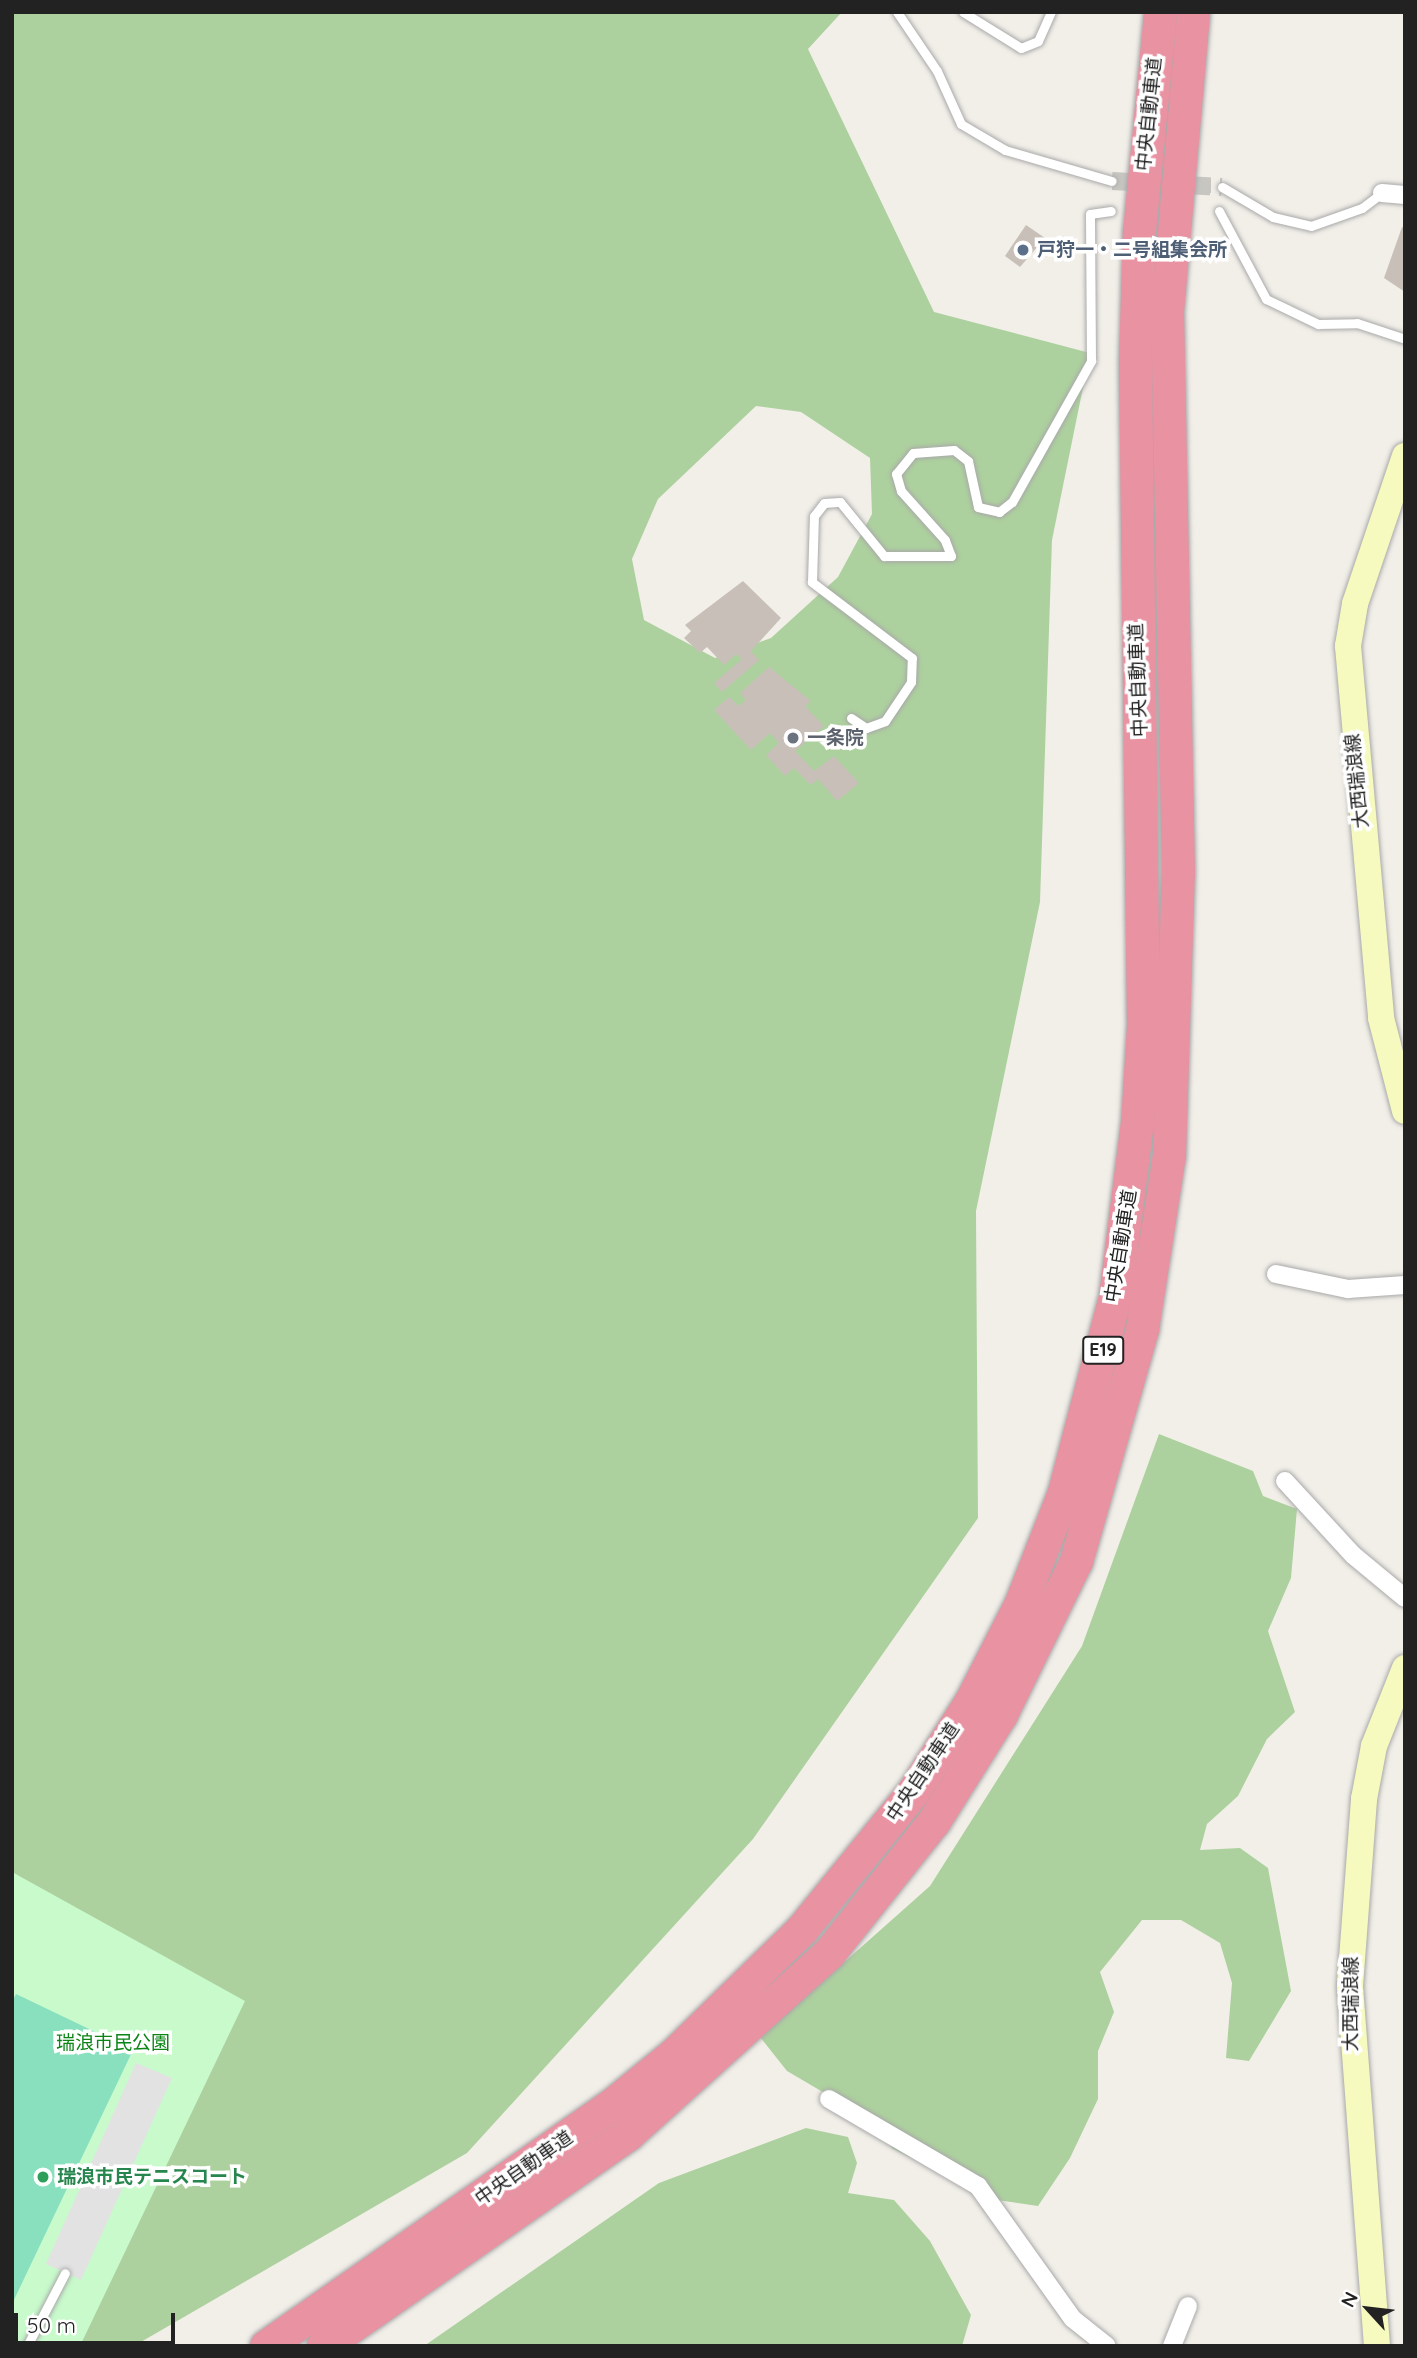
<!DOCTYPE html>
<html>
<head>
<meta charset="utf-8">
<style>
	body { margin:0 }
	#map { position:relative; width:1417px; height:2358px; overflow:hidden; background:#f2efe9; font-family:Quicksand,"Noto Sans JP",sans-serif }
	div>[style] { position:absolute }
	.forest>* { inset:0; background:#add19e }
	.park>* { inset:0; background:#c8facc }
	.pitch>* { inset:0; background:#88e0be }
	.parking>* { inset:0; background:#e2e2e2 }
	.building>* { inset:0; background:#c7bfb8 }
	.minor-tunnel>* { height:18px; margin-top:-9px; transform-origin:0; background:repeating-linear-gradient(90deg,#c8c6c1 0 18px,transparent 0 27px) }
	.roads { filter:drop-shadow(0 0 2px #a9a9a9) drop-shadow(0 0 2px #a9a9a9) }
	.service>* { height:9px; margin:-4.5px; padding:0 4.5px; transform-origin:4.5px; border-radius:4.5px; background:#fff }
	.minor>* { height:18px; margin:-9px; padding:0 9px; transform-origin:9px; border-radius:9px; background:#fff }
	.secondary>* { height:26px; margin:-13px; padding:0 13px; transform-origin:13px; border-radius:13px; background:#f7fabf }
	.motorway>* { height:33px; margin:-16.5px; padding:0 16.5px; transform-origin:16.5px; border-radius:16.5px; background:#e892a2 }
	.dots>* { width:19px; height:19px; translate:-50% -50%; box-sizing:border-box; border:4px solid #fff; border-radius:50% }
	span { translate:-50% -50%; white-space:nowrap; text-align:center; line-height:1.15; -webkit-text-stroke:7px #fff; paint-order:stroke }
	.shield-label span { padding:2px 5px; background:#fff; border:2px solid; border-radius:5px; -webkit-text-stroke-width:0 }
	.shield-label { font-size:18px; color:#222; font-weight:700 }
	.street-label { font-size:19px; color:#222 }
	.service-label { font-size:19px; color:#4e5e75; font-weight:700 }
	.left { translate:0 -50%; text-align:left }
	.worship-label { font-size:19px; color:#5b616d; font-weight:700 }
	.park-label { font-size:19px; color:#0c8416 }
	.leisure-label { font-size:19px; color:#27864d; font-weight:700 }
	.frame { position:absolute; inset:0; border:14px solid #222; pointer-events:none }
	.north { position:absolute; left:1333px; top:2274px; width:70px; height:70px; -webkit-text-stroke:5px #fff; paint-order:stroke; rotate:297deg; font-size:19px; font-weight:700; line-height:28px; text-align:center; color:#222 }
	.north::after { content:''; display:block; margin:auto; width:24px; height:32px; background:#222; clip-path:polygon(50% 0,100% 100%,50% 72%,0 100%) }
	.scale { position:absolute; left:14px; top:2313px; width:161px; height:32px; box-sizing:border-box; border:4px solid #222; border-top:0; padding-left:9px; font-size:21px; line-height:24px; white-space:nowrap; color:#222; -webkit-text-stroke:5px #fff; paint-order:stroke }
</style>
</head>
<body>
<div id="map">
	<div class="forest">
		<div style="clip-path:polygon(evenodd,12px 12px,842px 12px,808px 49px,934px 312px,1090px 353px,1052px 540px,1040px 902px,976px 1211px,978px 1518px,753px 1839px,467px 2153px,134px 2346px,52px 2346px,224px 2007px,12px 1872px,12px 12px,756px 406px,801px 412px,870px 458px,872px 514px,838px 577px,771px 638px,715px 658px,644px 620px,632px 559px,658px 499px,756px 406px)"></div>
		<div style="clip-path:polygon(1159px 1434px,1253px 1471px,1263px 1496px,1297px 1509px,1291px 1578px,1268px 1631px,1295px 1712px,1267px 1739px,1238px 1796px,1207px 1824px,1200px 1850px,1240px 1848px,1268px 1868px,1291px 1991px,1249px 2061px,1226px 2058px,1232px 1983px,1220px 1943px,1181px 1920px,1142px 1920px,1100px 1972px,1114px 2012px,1098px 2051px,1098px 2099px,1070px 2158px,1038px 2206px,997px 2200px,893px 2149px,862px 2115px,787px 2071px,760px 2037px,930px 1886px,1082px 1646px)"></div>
		<div style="clip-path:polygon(806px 2128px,848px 2137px,857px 2163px,848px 2193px,894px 2200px,930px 2241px,971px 2315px,962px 2346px,424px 2346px,659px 2183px)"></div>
	</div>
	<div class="park">
		<div style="clip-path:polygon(12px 1872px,245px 2001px,80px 2346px,12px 2346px)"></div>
	</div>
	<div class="pitch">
		<div style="clip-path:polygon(16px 1994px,133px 2050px,12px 2304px,12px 2002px)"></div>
	</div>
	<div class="parking">
		<div style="clip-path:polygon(136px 2063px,172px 2078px,81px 2280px,46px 2264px)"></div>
	</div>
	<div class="building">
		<div style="clip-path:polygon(1026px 225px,1045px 238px,1020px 267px,1005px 256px)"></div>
		<div style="clip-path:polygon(1402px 227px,1405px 228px,1405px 292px,1384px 278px)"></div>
		<div style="clip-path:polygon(743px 581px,781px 618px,751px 651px,759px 660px,722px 692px,714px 683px,742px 659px,736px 654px,724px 665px,707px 647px,700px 653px,684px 638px,691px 631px,685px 625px)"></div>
		<div style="clip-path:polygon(769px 667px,811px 701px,805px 706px,824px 726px,795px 751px,814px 771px,834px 756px,859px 783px,837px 801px,818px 779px,811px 785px,794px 768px,785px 776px,766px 755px,779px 743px,770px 733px,751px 750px,714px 710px,729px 697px,739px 706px,746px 700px,740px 693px)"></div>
	</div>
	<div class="minor-tunnel">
		<div style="left:1112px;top:181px;width:110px;rotate:3.1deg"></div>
	</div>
	<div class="roads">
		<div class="service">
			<div style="left:897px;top:12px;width:71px;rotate:55.9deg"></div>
			<div style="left:937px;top:71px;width:58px;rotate:65.6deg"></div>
			<div style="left:961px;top:124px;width:51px;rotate:30.6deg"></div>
			<div style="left:1005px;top:150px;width:111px;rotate:16.2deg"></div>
			<div style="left:963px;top:12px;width:68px;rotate:31.8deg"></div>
			<div style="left:1021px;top:48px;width:18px;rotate:-22deg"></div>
			<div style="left:1038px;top:41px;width:32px;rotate:-66deg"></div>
			<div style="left:1222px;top:187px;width:59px;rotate:30.5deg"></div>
			<div style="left:1273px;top:217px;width:39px;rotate:13deg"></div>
			<div style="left:1311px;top:226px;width:54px;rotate:-19.4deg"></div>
			<div style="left:1362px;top:208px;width:25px;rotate:-37deg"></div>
			<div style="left:1219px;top:211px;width:100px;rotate:61.9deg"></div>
			<div style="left:1266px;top:299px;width:58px;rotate:25.7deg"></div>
			<div style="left:1318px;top:324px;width:39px;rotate:-1deg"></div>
			<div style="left:1357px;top:323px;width:51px;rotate:18.4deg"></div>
			<div style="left:851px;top:718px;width:18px;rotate:34deg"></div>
			<div style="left:866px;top:728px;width:20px;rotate:-20deg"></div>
			<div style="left:885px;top:721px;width:47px;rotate:-56.3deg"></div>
			<div style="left:911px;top:682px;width:24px;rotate:-88deg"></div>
			<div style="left:912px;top:658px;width:126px;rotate:-142.8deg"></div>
			<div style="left:812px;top:582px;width:66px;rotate:-88.3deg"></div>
			<div style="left:814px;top:516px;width:16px;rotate:-52deg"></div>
			<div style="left:824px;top:503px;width:16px;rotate:-4deg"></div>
			<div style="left:840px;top:502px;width:70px;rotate:50.8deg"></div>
			<div style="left:884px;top:556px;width:67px"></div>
			<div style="left:951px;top:556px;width:17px;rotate:-111deg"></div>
			<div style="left:945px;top:540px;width:66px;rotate:-131.9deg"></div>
			<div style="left:901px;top:491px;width:18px;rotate:-106deg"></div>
			<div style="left:896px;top:474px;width:27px;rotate:-51deg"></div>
			<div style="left:913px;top:453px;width:41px;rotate:-4.2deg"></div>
			<div style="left:954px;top:450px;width:18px;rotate:38deg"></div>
			<div style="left:968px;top:461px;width:47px;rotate:77.7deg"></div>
			<div style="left:978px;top:507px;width:22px;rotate:13deg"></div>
			<div style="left:999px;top:512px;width:16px;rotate:-38deg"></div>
			<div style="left:1012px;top:502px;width:162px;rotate:-60.7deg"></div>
			<div style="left:1091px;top:361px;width:147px;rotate:-90.4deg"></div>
			<div style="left:1090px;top:214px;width:21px;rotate:-8deg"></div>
			<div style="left:27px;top:2346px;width:82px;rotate:-62.5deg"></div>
		</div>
		<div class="minor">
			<div style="left:1382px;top:193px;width:23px;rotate:5deg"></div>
			<div style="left:1276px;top:1274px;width:74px;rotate:11.8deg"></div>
			<div style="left:1348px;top:1289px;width:57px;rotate:-4deg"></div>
			<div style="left:1285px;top:1481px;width:100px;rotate:47.4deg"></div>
			<div style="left:1353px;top:1555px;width:67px;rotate:39.6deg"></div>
			<div style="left:829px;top:2099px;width:173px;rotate:30.3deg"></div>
			<div style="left:978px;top:2186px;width:163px;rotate:54.5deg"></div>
			<div style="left:1073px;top:2319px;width:43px;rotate:38.5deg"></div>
			<div style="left:1172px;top:2346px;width:43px;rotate:-68.2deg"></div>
		</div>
		<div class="secondary">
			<div style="left:1405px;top:456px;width:156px;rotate:108.7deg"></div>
			<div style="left:1355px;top:604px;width:43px;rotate:99.5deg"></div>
			<div style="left:1348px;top:646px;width:373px;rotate:84.9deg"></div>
			<div style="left:1381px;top:1018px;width:96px;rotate:75.5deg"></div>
			<div style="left:1377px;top:2346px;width:361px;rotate:-94.3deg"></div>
			<div style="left:1350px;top:1986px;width:188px;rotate:-85.7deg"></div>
			<div style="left:1364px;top:1799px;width:54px;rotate:-79.3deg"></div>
			<div style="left:1374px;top:1746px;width:84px;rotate:-68.3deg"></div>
		</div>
		<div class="motorway">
			<div style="left:266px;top:2346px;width:418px;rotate:-34.9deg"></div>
			<div style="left:609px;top:2107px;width:84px;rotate:-39.2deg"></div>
			<div style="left:674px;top:2054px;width:179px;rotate:-44.3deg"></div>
			<div style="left:802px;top:1929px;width:176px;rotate:-51deg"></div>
			<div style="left:913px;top:1792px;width:108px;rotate:-57.5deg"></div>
			<div style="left:971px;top:1701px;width:108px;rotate:-63deg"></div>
			<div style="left:1020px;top:1605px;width:121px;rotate:-68.7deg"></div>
			<div style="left:1064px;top:1492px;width:203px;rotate:-75.4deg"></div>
			<div style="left:1115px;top:1296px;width:174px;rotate:-82.8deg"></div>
			<div style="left:1137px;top:1123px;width:97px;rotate:-86.5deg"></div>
			<div style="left:1143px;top:1026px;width:664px;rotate:-90.69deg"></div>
			<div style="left:1135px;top:362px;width:131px;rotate:-88.3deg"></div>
			<div style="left:1139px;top:231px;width:220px;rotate:-84.5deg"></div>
			<div style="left:323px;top:2346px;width:371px;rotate:-34.8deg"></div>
			<div style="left:628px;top:2134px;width:270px;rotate:-42deg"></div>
			<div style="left:829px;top:1953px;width:169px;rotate:-51.5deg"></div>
			<div style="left:934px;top:1821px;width:126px;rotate:-57.9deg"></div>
			<div style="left:1001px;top:1714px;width:170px;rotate:-63.9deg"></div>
			<div style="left:1076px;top:1561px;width:241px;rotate:-74.1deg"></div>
			<div style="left:1142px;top:1329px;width:177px;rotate:-81.2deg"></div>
			<div style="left:1169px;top:1154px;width:281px;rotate:-88.2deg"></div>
			<div style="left:1178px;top:873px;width:562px;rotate:-91.12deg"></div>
			<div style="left:1167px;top:311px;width:300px;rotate:-85deg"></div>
		</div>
	</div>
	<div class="dots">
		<div style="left:1023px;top:250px;background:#5c6f8a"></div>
		<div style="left:793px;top:738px;background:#6b7280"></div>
		<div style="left:43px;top:2177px;background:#2e9e5b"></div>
	</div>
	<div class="shield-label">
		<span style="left:1103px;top:1350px">E19</span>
	</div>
	<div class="street-label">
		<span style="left:1149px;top:114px;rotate:-84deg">中央自動車道</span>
		<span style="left:1138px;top:680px;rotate:-92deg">中央自動車道</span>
		<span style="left:1357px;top:781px;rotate:-96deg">大西瑞浪線</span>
		<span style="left:1121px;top:1246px;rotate:-81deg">中央自動車道</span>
		<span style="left:923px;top:1772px;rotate:-56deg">中央自動車道</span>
		<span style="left:1351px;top:2004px;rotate:-90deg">大西瑞浪線</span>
		<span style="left:524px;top:2168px;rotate:-35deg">中央自動車道</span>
	</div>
	<div class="service-label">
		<span class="left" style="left:1037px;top:250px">戸狩一・二号組集会所</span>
	</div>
	<div class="worship-label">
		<span class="left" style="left:807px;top:738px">一条院</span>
	</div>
	<div class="park-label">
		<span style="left:113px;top:2043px">瑞浪市民公園</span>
	</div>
	<div class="leisure-label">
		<span class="left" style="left:57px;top:2177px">瑞浪市民テニスコート</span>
	</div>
	<div class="frame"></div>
	<div class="north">N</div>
	<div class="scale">50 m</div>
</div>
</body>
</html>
